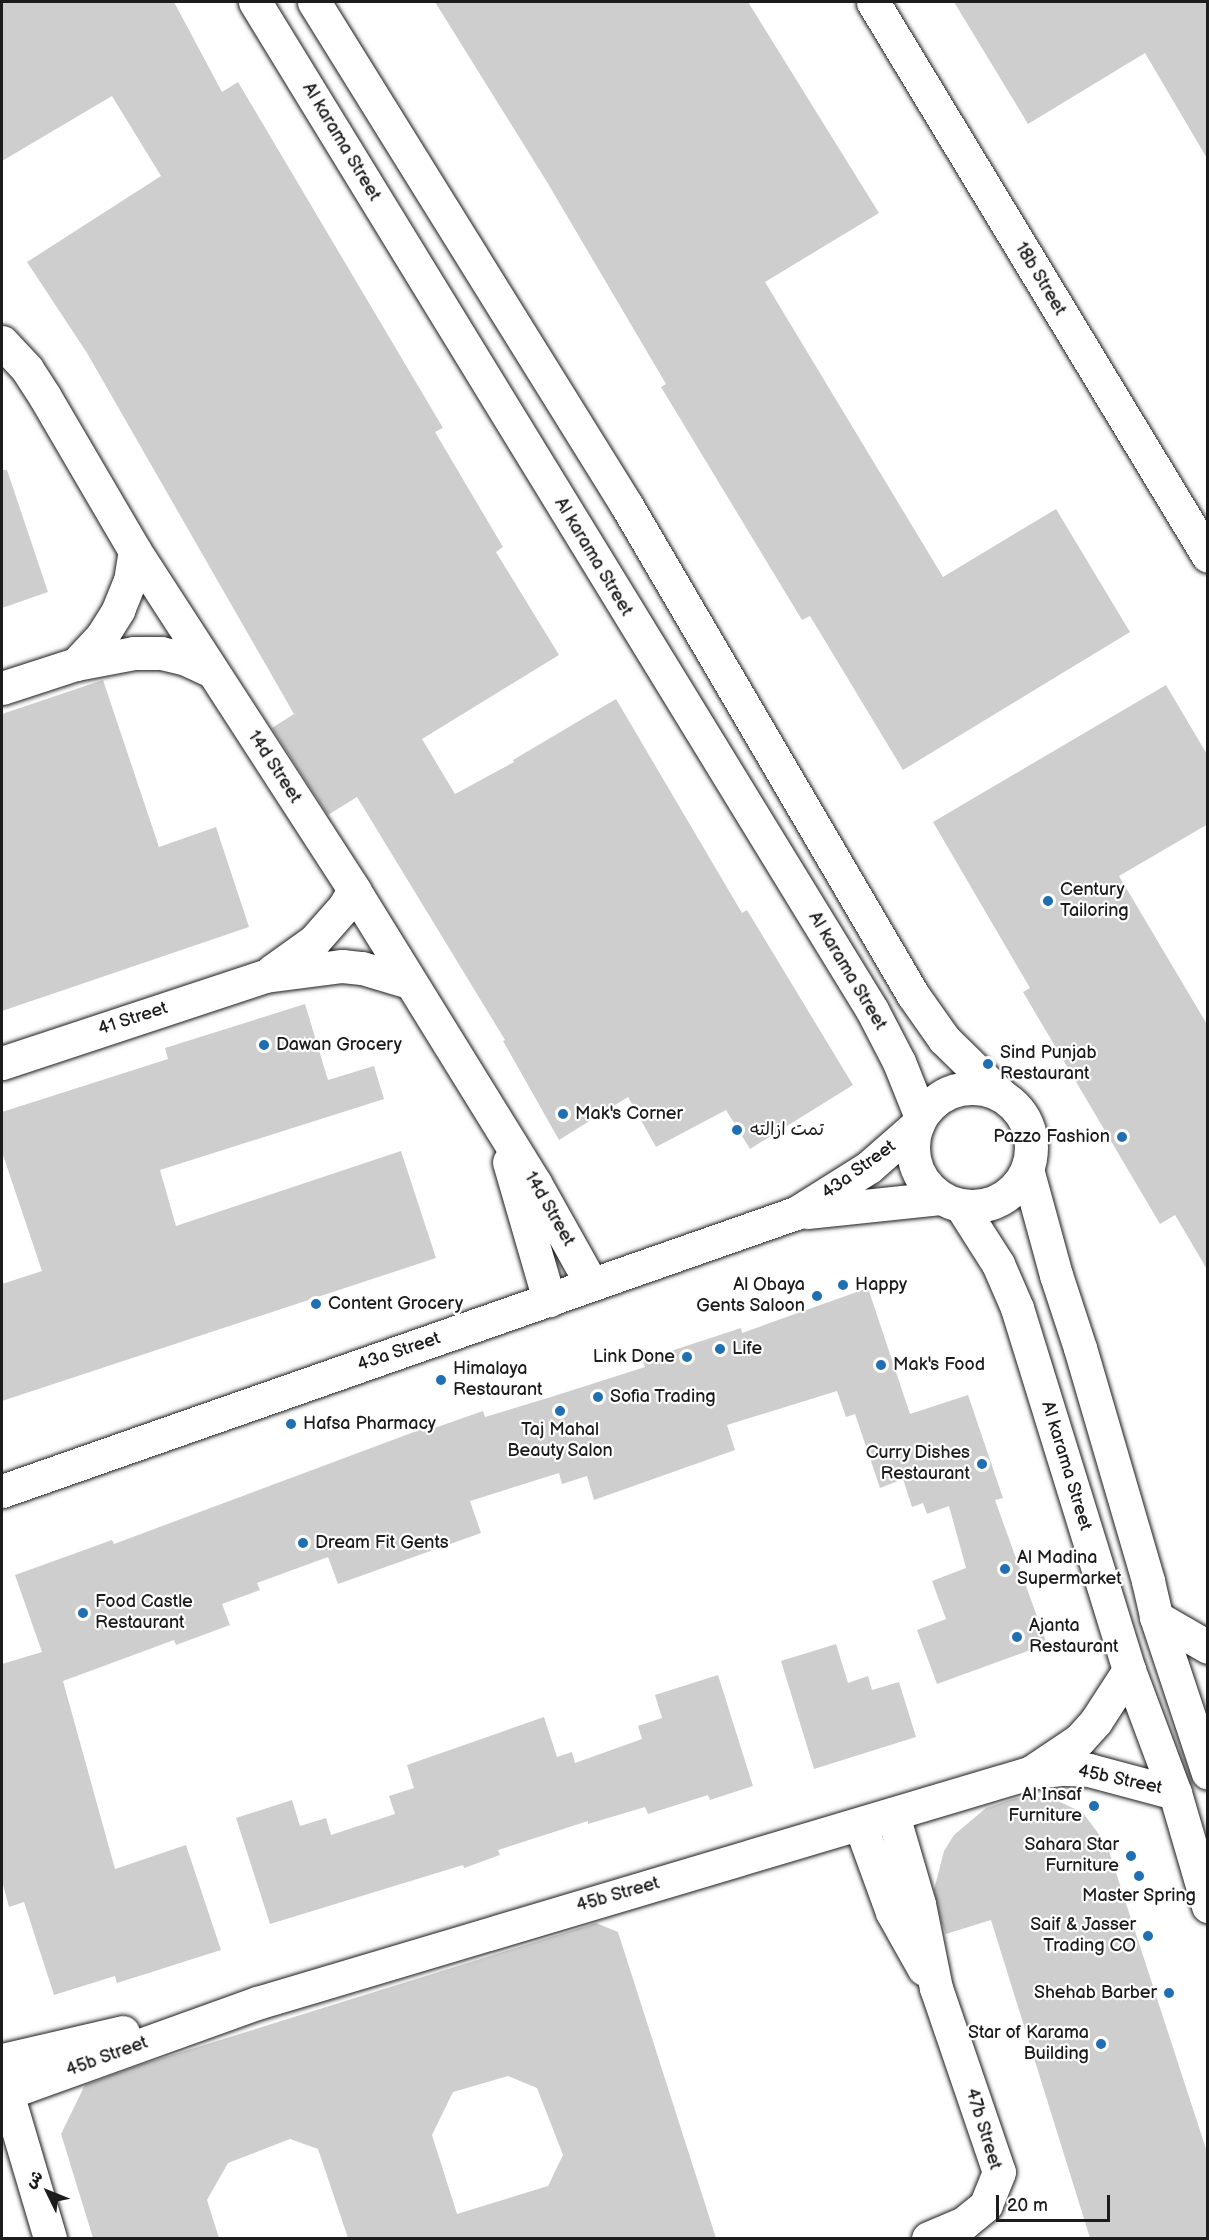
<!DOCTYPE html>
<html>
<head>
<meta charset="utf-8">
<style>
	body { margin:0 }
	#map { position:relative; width:1209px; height:2240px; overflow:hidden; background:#fff; font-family:"Balsamiq Sans","Playpen Sans Arabic",sans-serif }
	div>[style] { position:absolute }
	.building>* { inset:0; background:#cecece }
	.roads { filter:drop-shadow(0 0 2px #1c1c1c) drop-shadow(0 0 2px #1c1c1c) }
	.minor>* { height:33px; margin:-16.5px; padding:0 16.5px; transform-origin:16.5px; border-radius:16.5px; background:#fff }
	.minor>.ring { margin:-16.5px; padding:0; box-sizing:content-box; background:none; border:33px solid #fff; border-radius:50% }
	.dots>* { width:16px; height:16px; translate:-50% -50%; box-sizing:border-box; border:3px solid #fff; border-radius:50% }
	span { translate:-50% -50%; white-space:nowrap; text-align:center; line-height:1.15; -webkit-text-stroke:4.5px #fff; paint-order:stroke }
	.street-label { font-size:18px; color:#1c1c1c }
	.poi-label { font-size:18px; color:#1c1c1c }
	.left { translate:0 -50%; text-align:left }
	.right { translate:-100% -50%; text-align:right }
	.frame { position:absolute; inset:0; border:3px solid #1c1c1c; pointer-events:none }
	.north { position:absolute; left:18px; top:2162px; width:60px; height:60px; -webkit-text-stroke:4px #fff; paint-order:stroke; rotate:313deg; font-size:16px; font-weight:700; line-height:24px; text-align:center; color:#1c1c1c }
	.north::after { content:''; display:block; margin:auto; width:21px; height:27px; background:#1c1c1c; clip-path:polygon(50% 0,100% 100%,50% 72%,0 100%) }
	.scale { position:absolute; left:996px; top:2195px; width:114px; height:27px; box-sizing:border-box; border:3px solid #1c1c1c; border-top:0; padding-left:8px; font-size:18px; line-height:21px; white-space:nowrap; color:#1c1c1c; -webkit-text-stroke:4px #fff; paint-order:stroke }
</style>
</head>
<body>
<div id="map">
	<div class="building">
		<div style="clip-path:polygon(2px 2px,174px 2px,222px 92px,238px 82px,443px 428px,435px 432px,503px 547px,496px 552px,559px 655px,422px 739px,455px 794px,514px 762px,513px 760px,616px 699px,742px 913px,747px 910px,853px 1085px,750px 1149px,726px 1110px,656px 1147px,628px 1097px,559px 1140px,503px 1041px,505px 1040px,357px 797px,328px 815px,272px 728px,294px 714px,87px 353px,27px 262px,161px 176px,112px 96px,2px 161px)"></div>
		<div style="clip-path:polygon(435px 2px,748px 2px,879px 213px,765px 282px,943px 577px,1056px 509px,1130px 632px,903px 770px,810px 616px,802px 620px,661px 387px,666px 384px,547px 182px)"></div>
		<div style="clip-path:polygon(954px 2px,1208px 2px,1208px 160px,1145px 53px,1028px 124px)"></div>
		<div style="clip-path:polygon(2px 470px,7px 470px,48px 592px,2px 608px)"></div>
		<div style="clip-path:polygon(103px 680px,159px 847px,216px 827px,249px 927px,2px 1011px,2px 714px)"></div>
		<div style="clip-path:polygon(1166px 685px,1208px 756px,1208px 824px,1119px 876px,1208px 1026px,1208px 1271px,1175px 1215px,1160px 1224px,1023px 992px,1030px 988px,933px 822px)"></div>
		<div style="clip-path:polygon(305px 1004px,328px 1080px,374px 1066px,384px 1099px,160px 1170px,176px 1226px,401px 1151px,436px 1258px,2px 1401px,2px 1284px,42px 1271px,2px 1152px,2px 1112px,168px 1059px,165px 1048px)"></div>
		<div style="clip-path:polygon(868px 1288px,910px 1414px,968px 1395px,1003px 1498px,995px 1500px,1047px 1644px,937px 1684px,917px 1630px,946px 1619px,932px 1581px,966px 1568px,949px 1506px,927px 1514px,923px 1503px,912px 1507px,903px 1479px,880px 1488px,855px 1414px,846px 1417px,837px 1391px,727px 1425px,735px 1450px,594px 1500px,587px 1476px,562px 1484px,559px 1473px,470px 1501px,481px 1533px,338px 1584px,328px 1557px,257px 1583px,260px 1590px,222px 1604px,230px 1625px,176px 1645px,174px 1640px,63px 1681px,115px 1869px,186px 1845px,221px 1950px,117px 1983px,115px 1976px,54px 1995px,24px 1902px,9px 1907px,2px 1881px,2px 1664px,42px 1652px,15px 1575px,112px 1540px,114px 1544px,422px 1429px,423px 1432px,483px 1411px,485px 1417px,551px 1397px,645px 1367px,643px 1361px,677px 1349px,741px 1328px,742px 1333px)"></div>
		<div style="clip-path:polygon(836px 1644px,848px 1683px,868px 1676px,872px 1690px,899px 1682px,916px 1737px,814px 1769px,781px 1661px)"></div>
		<div style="clip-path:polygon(718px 1675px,753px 1786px,710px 1800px,708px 1795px,648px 1814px,645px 1807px,588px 1824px,588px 1821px,498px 1850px,500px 1855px,464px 1868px,463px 1865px,270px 1924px,236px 1818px,292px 1800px,300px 1826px,326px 1818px,331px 1835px,395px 1814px,389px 1796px,414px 1788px,407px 1765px,544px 1717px,557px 1757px,572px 1752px,575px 1763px,642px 1739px,638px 1726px,662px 1718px,655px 1695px)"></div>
		<div style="clip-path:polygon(1037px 1797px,1058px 1801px,1083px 1813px,1107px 1845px,1208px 2155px,1208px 2238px,1090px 2238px,991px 1920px,946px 1934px,942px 1924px,934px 1890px,944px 1851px,954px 1835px,986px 1808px,1016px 1798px)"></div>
		<div style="clip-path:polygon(evenodd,596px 1923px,618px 1932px,716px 2238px,348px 2238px,318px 2149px,290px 2139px,228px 2163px,207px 2200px,219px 2238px,93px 2238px,61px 2134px,85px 2085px,140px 2065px,596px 1923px,508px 2076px,537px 2088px,563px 2155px,548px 2186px,457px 2214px,432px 2135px,453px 2092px,508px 2076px)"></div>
	</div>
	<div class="roads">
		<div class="minor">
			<div style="left:255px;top:2px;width:1182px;rotate:58.53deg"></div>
			<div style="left:872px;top:1010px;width:59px;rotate:62.6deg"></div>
			<div style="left:899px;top:1062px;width:59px;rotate:68.2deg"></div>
			<div style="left:314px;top:2px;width:593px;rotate:58.16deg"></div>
			<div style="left:627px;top:506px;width:566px;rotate:59.68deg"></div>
			<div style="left:913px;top:995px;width:54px;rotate:54.8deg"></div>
			<div style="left:944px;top:1039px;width:80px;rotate:44.5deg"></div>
			<div style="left:873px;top:2px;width:647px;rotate:58.84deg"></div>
			<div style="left:2px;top:342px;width:37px;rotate:47deg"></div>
			<div style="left:27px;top:369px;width:33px;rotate:57deg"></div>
			<div style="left:45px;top:397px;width:178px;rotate:59.7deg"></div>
			<div style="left:135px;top:551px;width:404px;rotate:57.1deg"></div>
			<div style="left:354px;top:890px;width:344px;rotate:58.3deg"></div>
			<div style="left:535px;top:1183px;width:115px;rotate:60.8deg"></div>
			<div style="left:76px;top:664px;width:38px;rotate:-47deg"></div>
			<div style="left:102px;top:636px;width:31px;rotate:-58deg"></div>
			<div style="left:118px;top:610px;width:31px;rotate:-68deg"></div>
			<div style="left:130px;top:581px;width:30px;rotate:-81deg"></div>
			<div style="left:2px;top:688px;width:78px;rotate:-18deg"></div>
			<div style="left:76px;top:664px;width:59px;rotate:-10.7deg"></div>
			<div style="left:134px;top:653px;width:27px"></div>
			<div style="left:161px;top:653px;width:26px;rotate:13deg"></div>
			<div style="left:186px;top:659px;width:26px;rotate:25deg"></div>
			<div style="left:272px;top:971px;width:52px;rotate:-35.5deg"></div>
			<div style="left:314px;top:941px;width:45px;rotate:-48.6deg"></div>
			<div style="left:344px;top:907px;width:20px;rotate:-60deg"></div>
			<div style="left:2px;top:1063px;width:277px;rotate:-18.3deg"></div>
			<div style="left:265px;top:976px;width:78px;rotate:-7.4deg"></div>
			<div style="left:342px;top:966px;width:20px;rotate:6deg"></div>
			<div style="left:362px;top:968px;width:49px;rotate:16.6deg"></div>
			<div class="ring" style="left:913px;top:1088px;width:85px;height:85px"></div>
			<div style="left:509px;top:1162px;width:144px;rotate:73.8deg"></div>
			<div style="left:1027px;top:1169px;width:110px;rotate:74.7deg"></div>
			<div style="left:1056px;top:1275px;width:77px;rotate:71.8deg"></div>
			<div style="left:1080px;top:1348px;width:243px;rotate:73.7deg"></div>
			<div style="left:1148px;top:1581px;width:37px;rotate:77deg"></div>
			<div style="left:1156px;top:1617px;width:164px;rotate:71.6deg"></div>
			<div style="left:961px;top:1206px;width:69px;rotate:57.5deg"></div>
			<div style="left:998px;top:1264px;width:48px;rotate:66.6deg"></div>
			<div style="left:1017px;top:1308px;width:379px;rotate:72.8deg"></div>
			<div style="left:1129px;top:1670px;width:131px;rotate:69.5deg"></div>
			<div style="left:1175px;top:1793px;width:118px;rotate:73.7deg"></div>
			<div style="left:807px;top:1212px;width:134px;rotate:-6deg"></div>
			<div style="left:2px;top:1491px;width:841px;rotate:-19.3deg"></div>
			<div style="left:796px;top:1213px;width:86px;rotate:-32.2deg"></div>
			<div style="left:869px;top:1167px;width:65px;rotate:-41.3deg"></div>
			<div style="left:1156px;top:1617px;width:60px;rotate:30deg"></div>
			<div style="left:1033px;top:1771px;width:55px;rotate:-34deg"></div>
			<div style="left:1079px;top:1740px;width:25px;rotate:-48deg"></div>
			<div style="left:1096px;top:1721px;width:61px;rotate:-57.1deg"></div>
			<div style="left:893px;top:1815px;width:93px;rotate:73.7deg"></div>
			<div style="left:919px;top:1904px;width:86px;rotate:78.6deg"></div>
			<div style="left:936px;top:1988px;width:194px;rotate:71.1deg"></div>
			<div style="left:999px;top:2172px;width:35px;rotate:112deg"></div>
			<div style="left:986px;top:2205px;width:28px;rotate:141deg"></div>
			<div style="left:964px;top:2223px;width:39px;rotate:157deg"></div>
			<div style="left:860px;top:1824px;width:94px;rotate:70deg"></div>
			<div style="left:892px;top:1912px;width:65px;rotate:60.7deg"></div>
			<div style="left:2px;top:2060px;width:124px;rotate:-13deg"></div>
			<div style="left:2px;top:2076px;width:169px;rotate:73.5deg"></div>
			<div style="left:7px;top:2093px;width:266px;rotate:-19.8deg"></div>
			<div style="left:257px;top:2003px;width:806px;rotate:-16.59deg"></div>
			<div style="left:1029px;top:1773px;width:35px;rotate:-7deg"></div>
			<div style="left:1064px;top:1769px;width:25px;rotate:2deg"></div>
			<div style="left:1089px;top:1770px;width:89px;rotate:15deg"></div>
		</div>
	</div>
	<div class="dots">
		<div style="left:1048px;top:901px;background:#1f6fb2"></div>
		<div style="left:264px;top:1045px;background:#1f6fb2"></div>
		<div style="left:988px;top:1064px;background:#1f6fb2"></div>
		<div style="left:563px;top:1114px;background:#1f6fb2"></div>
		<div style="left:737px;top:1130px;background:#1f6fb2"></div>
		<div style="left:1122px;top:1137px;background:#1f6fb2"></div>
		<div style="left:843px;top:1285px;background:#1f6fb2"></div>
		<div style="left:817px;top:1296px;background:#1f6fb2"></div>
		<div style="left:316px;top:1304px;background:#1f6fb2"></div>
		<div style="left:720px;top:1349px;background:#1f6fb2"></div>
		<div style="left:687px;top:1357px;background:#1f6fb2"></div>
		<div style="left:881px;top:1365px;background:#1f6fb2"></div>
		<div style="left:441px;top:1380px;background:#1f6fb2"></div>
		<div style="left:598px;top:1397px;background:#1f6fb2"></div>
		<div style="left:560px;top:1411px;background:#1f6fb2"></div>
		<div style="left:291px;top:1424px;background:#1f6fb2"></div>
		<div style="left:982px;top:1464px;background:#1f6fb2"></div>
		<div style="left:303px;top:1543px;background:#1f6fb2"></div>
		<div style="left:1005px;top:1569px;background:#1f6fb2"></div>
		<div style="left:83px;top:1613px;background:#1f6fb2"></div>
		<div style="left:1017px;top:1637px;background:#1f6fb2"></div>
		<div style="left:1094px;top:1806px;background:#1f6fb2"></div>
		<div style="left:1131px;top:1856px;background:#1f6fb2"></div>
		<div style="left:1139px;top:1876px;background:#1f6fb2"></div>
		<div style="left:1148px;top:1936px;background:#1f6fb2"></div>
		<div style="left:1169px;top:1993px;background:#1f6fb2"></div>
		<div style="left:1101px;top:2044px;background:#1f6fb2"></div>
	</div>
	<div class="street-label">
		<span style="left:341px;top:142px;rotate:59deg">Al karama Street</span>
		<span style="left:1040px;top:279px;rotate:59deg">18b Street</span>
		<span style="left:593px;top:557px;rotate:59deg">Al karama Street</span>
		<span style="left:274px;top:767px;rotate:57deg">14d Street</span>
		<span style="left:847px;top:971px;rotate:59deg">Al karama Street</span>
		<span style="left:133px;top:1019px;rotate:-18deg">41 Street</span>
		<span style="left:859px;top:1170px;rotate:-36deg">43a Street</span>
		<span style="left:549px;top:1209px;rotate:60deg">14d Street</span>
		<span style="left:399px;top:1352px;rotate:-19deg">43a Street</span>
		<span style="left:1066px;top:1466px;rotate:73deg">Al karama Street</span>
		<span style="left:1120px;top:1780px;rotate:12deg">45b Street</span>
		<span style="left:618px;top:1895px;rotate:-16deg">45b Street</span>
		<span style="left:107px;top:2057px;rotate:-20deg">45b Street</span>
		<span style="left:983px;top:2129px;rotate:73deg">47b Street</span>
	</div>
	<div class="poi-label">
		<span class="left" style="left:1060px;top:901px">Century<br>Tailoring</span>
		<span class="left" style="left:276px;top:1045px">Dawan Grocery</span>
		<span class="left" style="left:1000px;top:1064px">Sind Punjab<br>Restaurant</span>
		<span class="left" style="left:575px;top:1114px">Mak's Corner</span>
		<span class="left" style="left:750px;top:1130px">تمت ازالته</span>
		<span class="right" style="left:1110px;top:1137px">Pazzo Fashion</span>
		<span class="left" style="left:855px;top:1285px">Happy</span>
		<span class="right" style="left:805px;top:1296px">Al Obaya<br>Gents Saloon</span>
		<span class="left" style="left:328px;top:1304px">Content Grocery</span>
		<span class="left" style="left:732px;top:1349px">Life</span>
		<span class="right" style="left:675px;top:1357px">Link Done</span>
		<span class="left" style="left:893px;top:1365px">Mak's Food</span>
		<span class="left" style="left:453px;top:1380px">Himalaya<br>Restaurant</span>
		<span class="left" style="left:610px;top:1397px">Sofia Trading</span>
		<span class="left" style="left:303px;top:1424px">Hafsa Pharmacy</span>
		<span style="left:560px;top:1441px">Taj Mahal<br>Beauty Salon</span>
		<span class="right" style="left:970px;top:1464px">Curry Dishes<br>Restaurant</span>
		<span class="left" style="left:315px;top:1543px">Dream Fit Gents</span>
		<span class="left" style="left:1017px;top:1569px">Al Madina<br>Supermarket</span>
		<span class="left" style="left:95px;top:1613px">Food Castle<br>Restaurant</span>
		<span class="left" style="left:1029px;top:1637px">Ajanta<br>Restaurant</span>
		<span class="right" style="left:1082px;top:1806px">Al Insaf<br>Furniture</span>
		<span class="right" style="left:1119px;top:1856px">Sahara Star<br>Furniture</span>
		<span style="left:1139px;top:1896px">Master Spring</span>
		<span class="right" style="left:1136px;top:1936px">Saif &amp; Jasser<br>Trading CO</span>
		<span class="right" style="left:1157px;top:1993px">Shehab Barber</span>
		<span class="right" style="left:1089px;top:2044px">Star of Karama<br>Building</span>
	</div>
	<div class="frame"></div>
	<div class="north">ش</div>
	<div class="scale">20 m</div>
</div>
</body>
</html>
